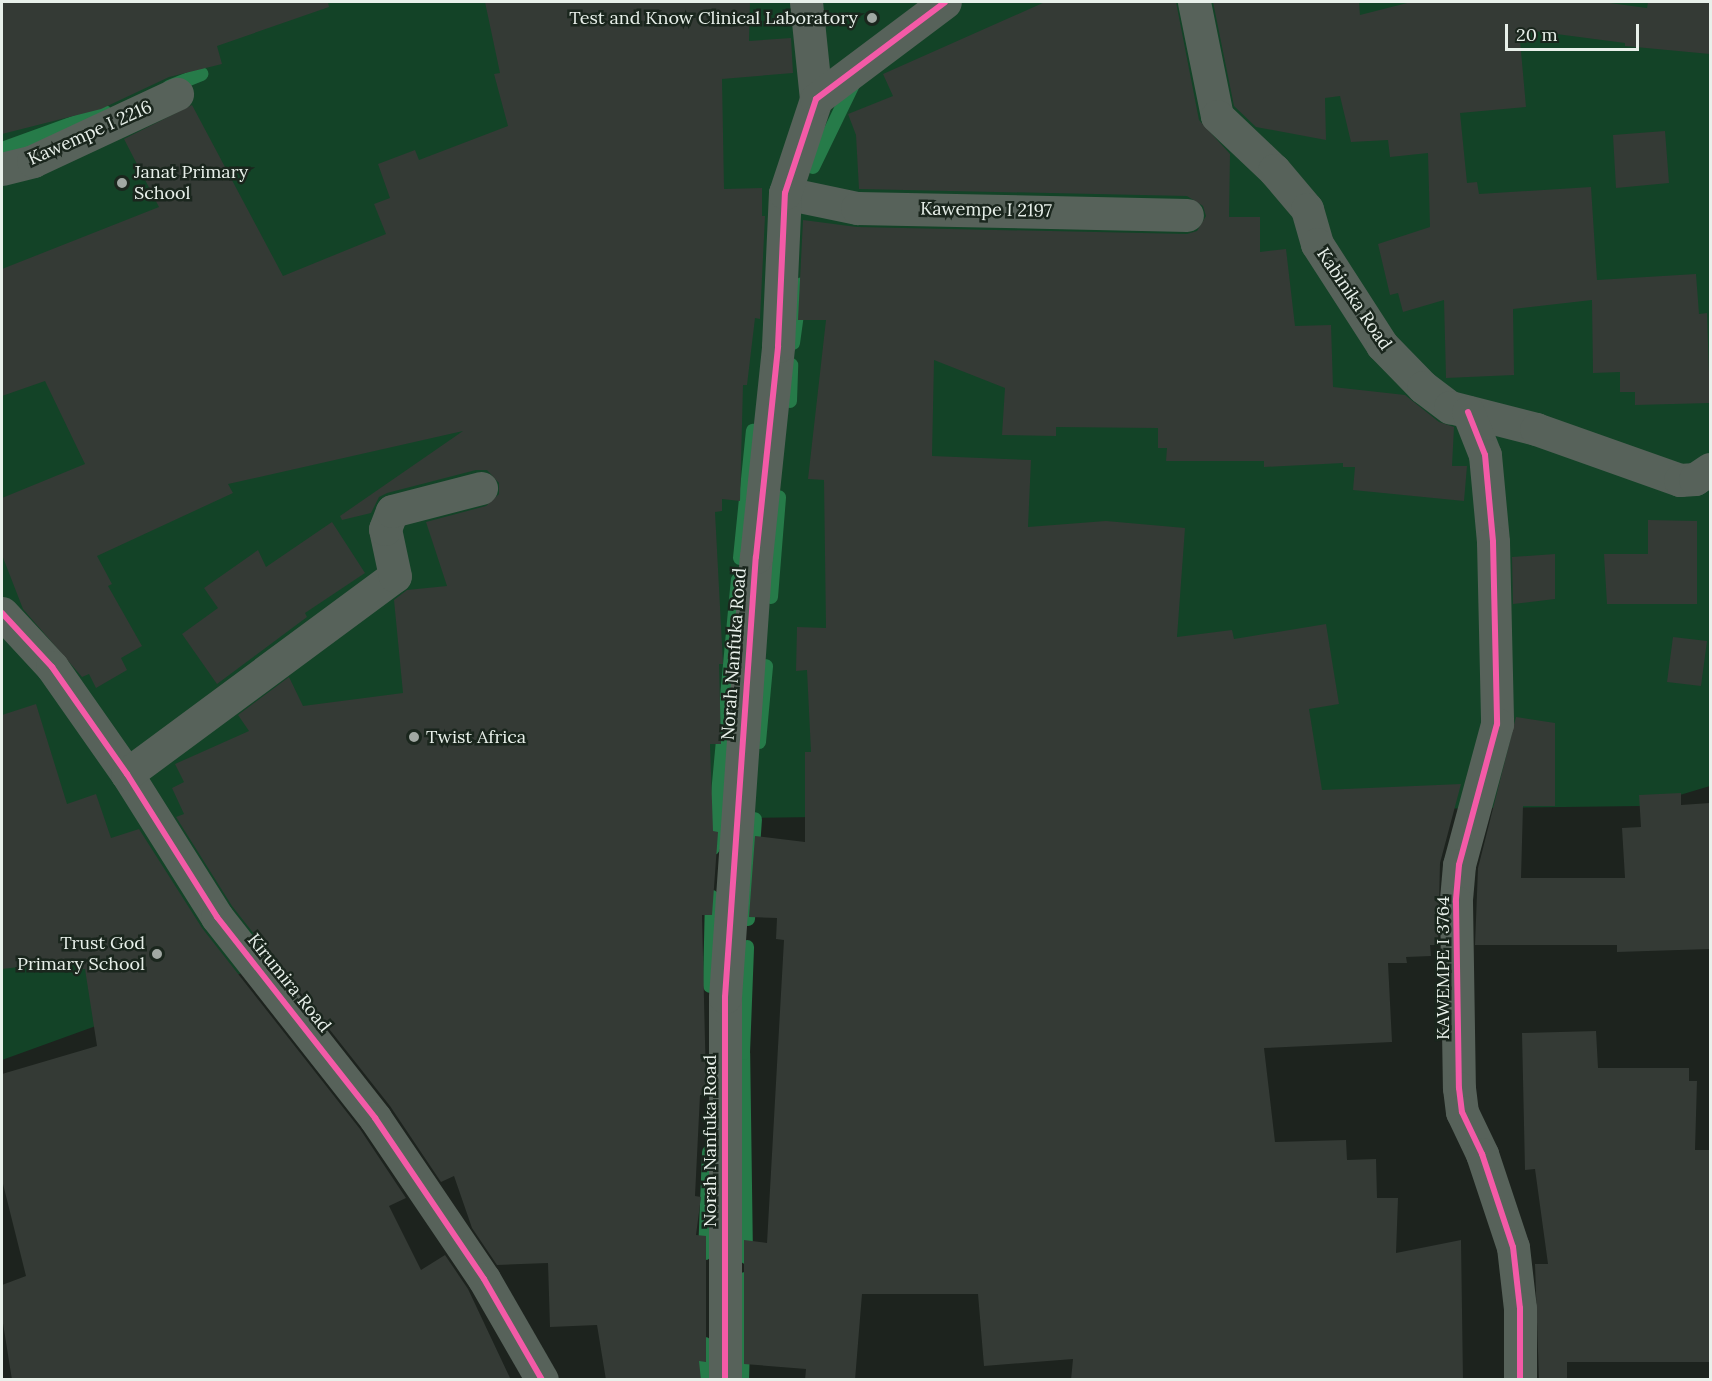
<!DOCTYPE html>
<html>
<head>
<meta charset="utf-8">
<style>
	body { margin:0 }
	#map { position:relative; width:1712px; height:1381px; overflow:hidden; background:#1d231e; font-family:Lora,serif }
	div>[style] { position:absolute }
	.green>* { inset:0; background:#134327 }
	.stream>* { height:14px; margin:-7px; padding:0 7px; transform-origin:7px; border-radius:7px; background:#267b49 }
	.building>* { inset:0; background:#343a35 }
	.minor>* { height:33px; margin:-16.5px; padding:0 16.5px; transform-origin:16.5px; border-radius:16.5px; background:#57625a }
	.cycleway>* { height:6px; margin:-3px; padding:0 3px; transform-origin:3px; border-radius:3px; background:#f35aa7 }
	.dots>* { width:16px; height:16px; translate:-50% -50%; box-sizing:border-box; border:3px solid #1a261d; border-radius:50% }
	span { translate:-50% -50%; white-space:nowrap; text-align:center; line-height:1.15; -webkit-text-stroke:5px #1a261d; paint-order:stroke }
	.poi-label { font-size:18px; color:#e8f0ea }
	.right { translate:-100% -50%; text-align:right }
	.left { translate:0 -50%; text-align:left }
	.street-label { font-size:18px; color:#e8f0ea }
	.frame { position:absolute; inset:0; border:3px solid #e8f0ea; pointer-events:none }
	.scale { position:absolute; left:1505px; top:24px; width:134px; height:27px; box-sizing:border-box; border:3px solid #e8f0ea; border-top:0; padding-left:8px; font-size:18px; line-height:21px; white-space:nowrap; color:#e8f0ea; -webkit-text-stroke:4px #1a261d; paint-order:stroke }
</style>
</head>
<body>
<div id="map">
	<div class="green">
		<div style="clip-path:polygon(2px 2px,1710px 2px,1710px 786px,1643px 806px,667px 819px,2px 1060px)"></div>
	</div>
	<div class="stream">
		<div style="left:169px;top:87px;width:35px;rotate:-22deg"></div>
		<div style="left:2px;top:149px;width:109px;rotate:-19.9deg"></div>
		<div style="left:813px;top:167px;width:94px;rotate:-64.2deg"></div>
		<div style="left:793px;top:343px;width:59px;rotate:-82.1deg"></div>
		<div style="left:790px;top:401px;width:36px;rotate:-88deg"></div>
		<div style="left:740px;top:558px;width:128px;rotate:-84.2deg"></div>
		<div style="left:771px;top:597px;width:100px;rotate:-85.4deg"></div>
		<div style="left:759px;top:742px;width:76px;rotate:-84.7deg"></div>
		<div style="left:713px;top:848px;width:269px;rotate:-84.7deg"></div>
		<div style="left:748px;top:919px;width:100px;rotate:-86deg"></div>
		<div style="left:710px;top:986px;width:89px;rotate:-88.7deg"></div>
		<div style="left:705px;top:1253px;width:101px;rotate:-87.7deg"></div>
		<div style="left:746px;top:1257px;width:204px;rotate:-90.8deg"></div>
		<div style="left:743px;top:1053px;width:106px;rotate:-87.8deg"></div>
		<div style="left:705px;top:1344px;width:36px;rotate:90deg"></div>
		<div style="left:742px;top:1380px;width:101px;rotate:-88.3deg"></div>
	</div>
	<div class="building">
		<div style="clip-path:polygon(2px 2px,328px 2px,329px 7px,217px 46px,222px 64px,169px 77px,101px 109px,2px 134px)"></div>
		<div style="clip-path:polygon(485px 2px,750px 2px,749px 41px,791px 38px,793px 73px,722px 79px,724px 189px,762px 188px,762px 216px,765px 216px,760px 319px,755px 318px,747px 385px,743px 385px,740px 501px,722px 499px,722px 511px,715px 512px,723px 664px,719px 664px,721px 744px,710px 744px,713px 831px,718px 832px,712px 915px,702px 915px,706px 1083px,706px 1095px,700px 1095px,695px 1196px,701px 1197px,696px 1235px,706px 1236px,706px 1362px,699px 1361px,701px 1380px,606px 1380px,597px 1325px,550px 1327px,548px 1263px,497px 1265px,472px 1228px,454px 1176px,441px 1182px,390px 1106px,232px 906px,176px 817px,184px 814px,172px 788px,184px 782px,175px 764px,249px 731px,238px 715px,289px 677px,303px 706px,403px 693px,394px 600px,407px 590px,447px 586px,426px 522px,486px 506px,499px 494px,499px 483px,487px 470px,476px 470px,387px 493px,379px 497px,371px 513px,342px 520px,340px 516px,463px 431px,228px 484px,233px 493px,97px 556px,112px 584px,108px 586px,142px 646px,121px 658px,127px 670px,96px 688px,89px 674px,82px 677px,23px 609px,2px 555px,2px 498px,85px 464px,45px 381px,2px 396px,2px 269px,159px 207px,124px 139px,192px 105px,283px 276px,386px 234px,374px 204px,390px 198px,378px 164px,415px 150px,419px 160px,508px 126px,494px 74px,500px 73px)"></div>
		<div style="clip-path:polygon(1045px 2px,1176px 2px,1199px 120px,1230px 154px,1229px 217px,1260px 217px,1260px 252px,1286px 249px,1295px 326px,1331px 325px,1333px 387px,1405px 395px,1439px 422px,1454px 427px,1452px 466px,1467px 466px,1464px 501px,1353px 490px,1355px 467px,1343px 467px,1343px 463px,1264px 467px,1264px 461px,1166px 461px,1167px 448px,1158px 448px,1158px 428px,1056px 427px,1056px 436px,1002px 435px,1005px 388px,934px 360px,932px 456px,1031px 460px,1028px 527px,1106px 521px,1185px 528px,1177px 637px,1232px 630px,1234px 639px,1326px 624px,1339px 704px,1309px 709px,1322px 790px,1461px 784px,1440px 863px,1438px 945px,1430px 945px,1431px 956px,1406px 957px,1407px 963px,1388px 963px,1392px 1042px,1264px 1048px,1275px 1142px,1346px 1140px,1347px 1160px,1376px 1159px,1377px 1198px,1398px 1198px,1396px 1253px,1461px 1240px,1463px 1380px,1071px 1380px,1073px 1359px,984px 1366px,978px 1294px,862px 1294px,855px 1380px,805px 1380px,806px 1369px,744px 1364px,744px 1240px,767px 1243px,784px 940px,776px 939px,777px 918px,749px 917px,755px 836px,805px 842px,805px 752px,811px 752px,807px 670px,796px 671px,797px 627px,826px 628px,824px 480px,808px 479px,826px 320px,798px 320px,803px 220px,857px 227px,1187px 234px,1197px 231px,1206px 216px,1203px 206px,1187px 196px,859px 189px,856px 135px,848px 114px,893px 96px,883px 74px)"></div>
		<div style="clip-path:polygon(1213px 2px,1359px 2px,1360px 15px,1411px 2px,1602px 2px,1647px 8px,1648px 2px,1710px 2px,1710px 54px,1625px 46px,1625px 43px,1519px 29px,1526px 107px,1460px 113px,1467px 183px,1477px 182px,1479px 194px,1591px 187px,1597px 280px,1696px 274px,1699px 314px,1707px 313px,1710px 403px,1635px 405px,1635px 392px,1620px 392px,1620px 372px,1593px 373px,1592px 300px,1513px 309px,1514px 375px,1446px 378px,1444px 300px,1403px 312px,1398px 293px,1390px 295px,1378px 244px,1430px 227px,1428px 153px,1390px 157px,1388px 140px,1351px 142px,1340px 96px,1325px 98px,1326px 140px,1256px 127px,1234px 106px)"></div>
		<div style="clip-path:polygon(1665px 131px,1669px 183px,1616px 188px,1613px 135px)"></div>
		<div style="clip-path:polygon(1648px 520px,1697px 521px,1697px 604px,1607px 604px,1604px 554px,1648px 554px)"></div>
		<div style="clip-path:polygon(332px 522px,365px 573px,305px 613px,307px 617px,217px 684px,182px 634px,218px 608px,204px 588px,258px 550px,266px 567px)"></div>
		<div style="clip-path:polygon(1555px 554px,1555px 599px,1513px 604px,1512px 557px)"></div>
		<div style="clip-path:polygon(1673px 637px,1707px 641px,1701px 686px,1667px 682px)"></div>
		<div style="clip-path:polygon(36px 704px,67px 804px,96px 794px,111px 838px,139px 829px,202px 928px,360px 1129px,406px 1198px,389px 1206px,421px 1270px,445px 1255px,468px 1289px,511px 1380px,12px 1380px,2px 1317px,2px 1285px,26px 1276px,2px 1180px,2px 1074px,97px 1046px,85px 969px,79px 969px,79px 960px,2px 969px,2px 715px)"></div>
		<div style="clip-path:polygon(1516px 717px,1555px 723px,1555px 806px,1523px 806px,1521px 878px,1625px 878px,1622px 828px,1641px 827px,1639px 795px,1681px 793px,1681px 805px,1710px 803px,1710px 949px,1617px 952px,1617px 945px,1475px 945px,1478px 868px)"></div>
		<div style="clip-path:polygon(1596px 1031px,1598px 1068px,1689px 1068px,1689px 1081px,1697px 1081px,1695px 1150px,1710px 1150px,1710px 1362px,1567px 1362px,1567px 1380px,1539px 1380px,1535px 1264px,1548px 1264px,1535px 1169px,1525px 1170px,1522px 1033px)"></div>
	</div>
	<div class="minor">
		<div style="left:806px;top:2px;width:98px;rotate:84.1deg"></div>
		<div style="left:1194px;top:2px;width:116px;rotate:78.6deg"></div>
		<div style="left:1217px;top:116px;width:79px;rotate:43.5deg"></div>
		<div style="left:1274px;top:170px;width:51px;rotate:49.8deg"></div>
		<div style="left:1307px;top:209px;width:36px;rotate:74deg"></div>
		<div style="left:1317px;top:244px;width:120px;rotate:57.2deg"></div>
		<div style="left:1382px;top:345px;width:59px;rotate:45.7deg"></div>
		<div style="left:1423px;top:387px;width:34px;rotate:37deg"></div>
		<div style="left:1450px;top:407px;width:89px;rotate:14.3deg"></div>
		<div style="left:1536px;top:429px;width:153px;rotate:19.5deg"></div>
		<div style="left:1680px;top:480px;width:15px;rotate:-4deg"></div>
		<div style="left:1695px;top:479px;width:18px;rotate:-34deg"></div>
		<div style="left:2px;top:169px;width:32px;rotate:-14deg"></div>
		<div style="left:33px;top:161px;width:159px;rotate:-25deg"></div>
		<div style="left:785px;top:193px;width:74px;rotate:11.8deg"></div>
		<div style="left:857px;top:208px;width:330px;rotate:1.2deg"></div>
		<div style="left:1468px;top:412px;width:46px;rotate:68.4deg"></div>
		<div style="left:1485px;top:455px;width:87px;rotate:84.7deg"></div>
		<div style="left:1493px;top:542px;width:182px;rotate:88.7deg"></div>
		<div style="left:1497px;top:724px;width:146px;rotate:105.1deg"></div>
		<div style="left:1459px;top:865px;width:37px;rotate:95deg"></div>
		<div style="left:1456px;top:902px;width:186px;rotate:89.1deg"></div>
		<div style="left:1459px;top:1088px;width:24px;rotate:83deg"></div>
		<div style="left:1462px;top:1112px;width:47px;rotate:64.5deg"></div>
		<div style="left:1482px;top:1154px;width:98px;rotate:71.6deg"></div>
		<div style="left:1513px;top:1247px;width:61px;rotate:83.5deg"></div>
		<div style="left:1520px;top:1308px;width:72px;rotate:90deg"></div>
		<div style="left:2px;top:613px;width:74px;rotate:47.2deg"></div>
		<div style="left:52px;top:667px;width:131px;rotate:55deg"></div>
		<div style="left:127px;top:774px;width:169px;rotate:57.8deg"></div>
		<div style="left:217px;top:917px;width:256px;rotate:51.8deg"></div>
		<div style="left:375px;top:1118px;width:194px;rotate:55.9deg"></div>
		<div style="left:484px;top:1279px;width:116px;rotate:60.1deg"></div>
		<div style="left:127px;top:774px;width:333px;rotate:-36.5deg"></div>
		<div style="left:395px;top:576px;width:48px;rotate:-102deg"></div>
		<div style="left:385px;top:529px;width:19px;rotate:-69deg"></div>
		<div style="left:392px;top:511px;width:92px;rotate:-14.5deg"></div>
		<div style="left:725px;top:1380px;width:383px;rotate:-90deg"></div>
		<div style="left:725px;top:997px;width:441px;rotate:-86deg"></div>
		<div style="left:756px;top:557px;width:212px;rotate:-84deg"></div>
		<div style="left:778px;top:346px;width:153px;rotate:-87.4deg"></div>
		<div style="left:785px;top:193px;width:99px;rotate:-71.7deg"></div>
		<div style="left:816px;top:99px;width:161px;rotate:-36.9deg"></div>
	</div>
	<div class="cycleway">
		<div style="left:1468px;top:412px;width:46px;rotate:68.4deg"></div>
		<div style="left:1485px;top:455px;width:87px;rotate:84.7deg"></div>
		<div style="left:1493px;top:542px;width:182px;rotate:88.7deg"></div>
		<div style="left:1497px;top:724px;width:146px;rotate:105.1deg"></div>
		<div style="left:1459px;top:865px;width:37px;rotate:95deg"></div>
		<div style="left:1456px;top:902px;width:186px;rotate:89.1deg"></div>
		<div style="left:1459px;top:1088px;width:24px;rotate:83deg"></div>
		<div style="left:1462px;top:1112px;width:47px;rotate:64.5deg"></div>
		<div style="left:1482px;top:1154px;width:98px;rotate:71.6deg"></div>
		<div style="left:1513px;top:1247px;width:61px;rotate:83.5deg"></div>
		<div style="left:1520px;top:1308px;width:72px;rotate:90deg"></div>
		<div style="left:2px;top:613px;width:74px;rotate:47.2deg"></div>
		<div style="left:52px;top:667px;width:131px;rotate:55deg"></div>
		<div style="left:127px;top:774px;width:169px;rotate:57.8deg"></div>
		<div style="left:217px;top:917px;width:256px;rotate:51.8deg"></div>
		<div style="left:375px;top:1118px;width:194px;rotate:55.9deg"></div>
		<div style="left:484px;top:1279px;width:116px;rotate:60.1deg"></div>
		<div style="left:725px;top:1380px;width:383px;rotate:-90deg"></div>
		<div style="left:725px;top:997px;width:441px;rotate:-86deg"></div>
		<div style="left:756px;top:557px;width:212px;rotate:-84deg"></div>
		<div style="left:778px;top:346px;width:153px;rotate:-87.4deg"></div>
		<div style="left:785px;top:193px;width:99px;rotate:-71.7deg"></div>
		<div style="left:816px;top:99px;width:161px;rotate:-36.9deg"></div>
	</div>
	<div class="dots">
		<div style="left:872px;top:18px;background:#a1a8a3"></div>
		<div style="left:122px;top:183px;background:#a1a8a3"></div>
		<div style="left:414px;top:737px;background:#a1a8a3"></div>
		<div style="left:157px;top:954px;background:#a1a8a3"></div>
	</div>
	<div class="poi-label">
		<span class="right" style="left:858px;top:18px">Test and Know Clinical Laboratory</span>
		<span class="left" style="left:134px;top:183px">Janat Primary<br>School</span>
		<span class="left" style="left:426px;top:737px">Twist Africa</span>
		<span class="right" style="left:145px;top:954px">Trust God<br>Primary School</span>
	</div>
	<div class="street-label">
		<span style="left:90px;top:133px;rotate:-24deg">Kawempe I 2216</span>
		<span style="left:986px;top:210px;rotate:1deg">Kawempe I 2197</span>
		<span style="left:1354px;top:299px;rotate:56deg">Kabinika Road</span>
		<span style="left:734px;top:654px;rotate:-86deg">Norah Nanfuka Road</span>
		<span style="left:1443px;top:968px;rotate:-90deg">KAWEMPE I 3764</span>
		<span style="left:289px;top:983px;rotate:51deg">Kirumira Road</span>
		<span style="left:710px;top:1141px;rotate:-90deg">Norah Nanfuka Road</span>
	</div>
	<div class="frame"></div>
	<div class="scale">20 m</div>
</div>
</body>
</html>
